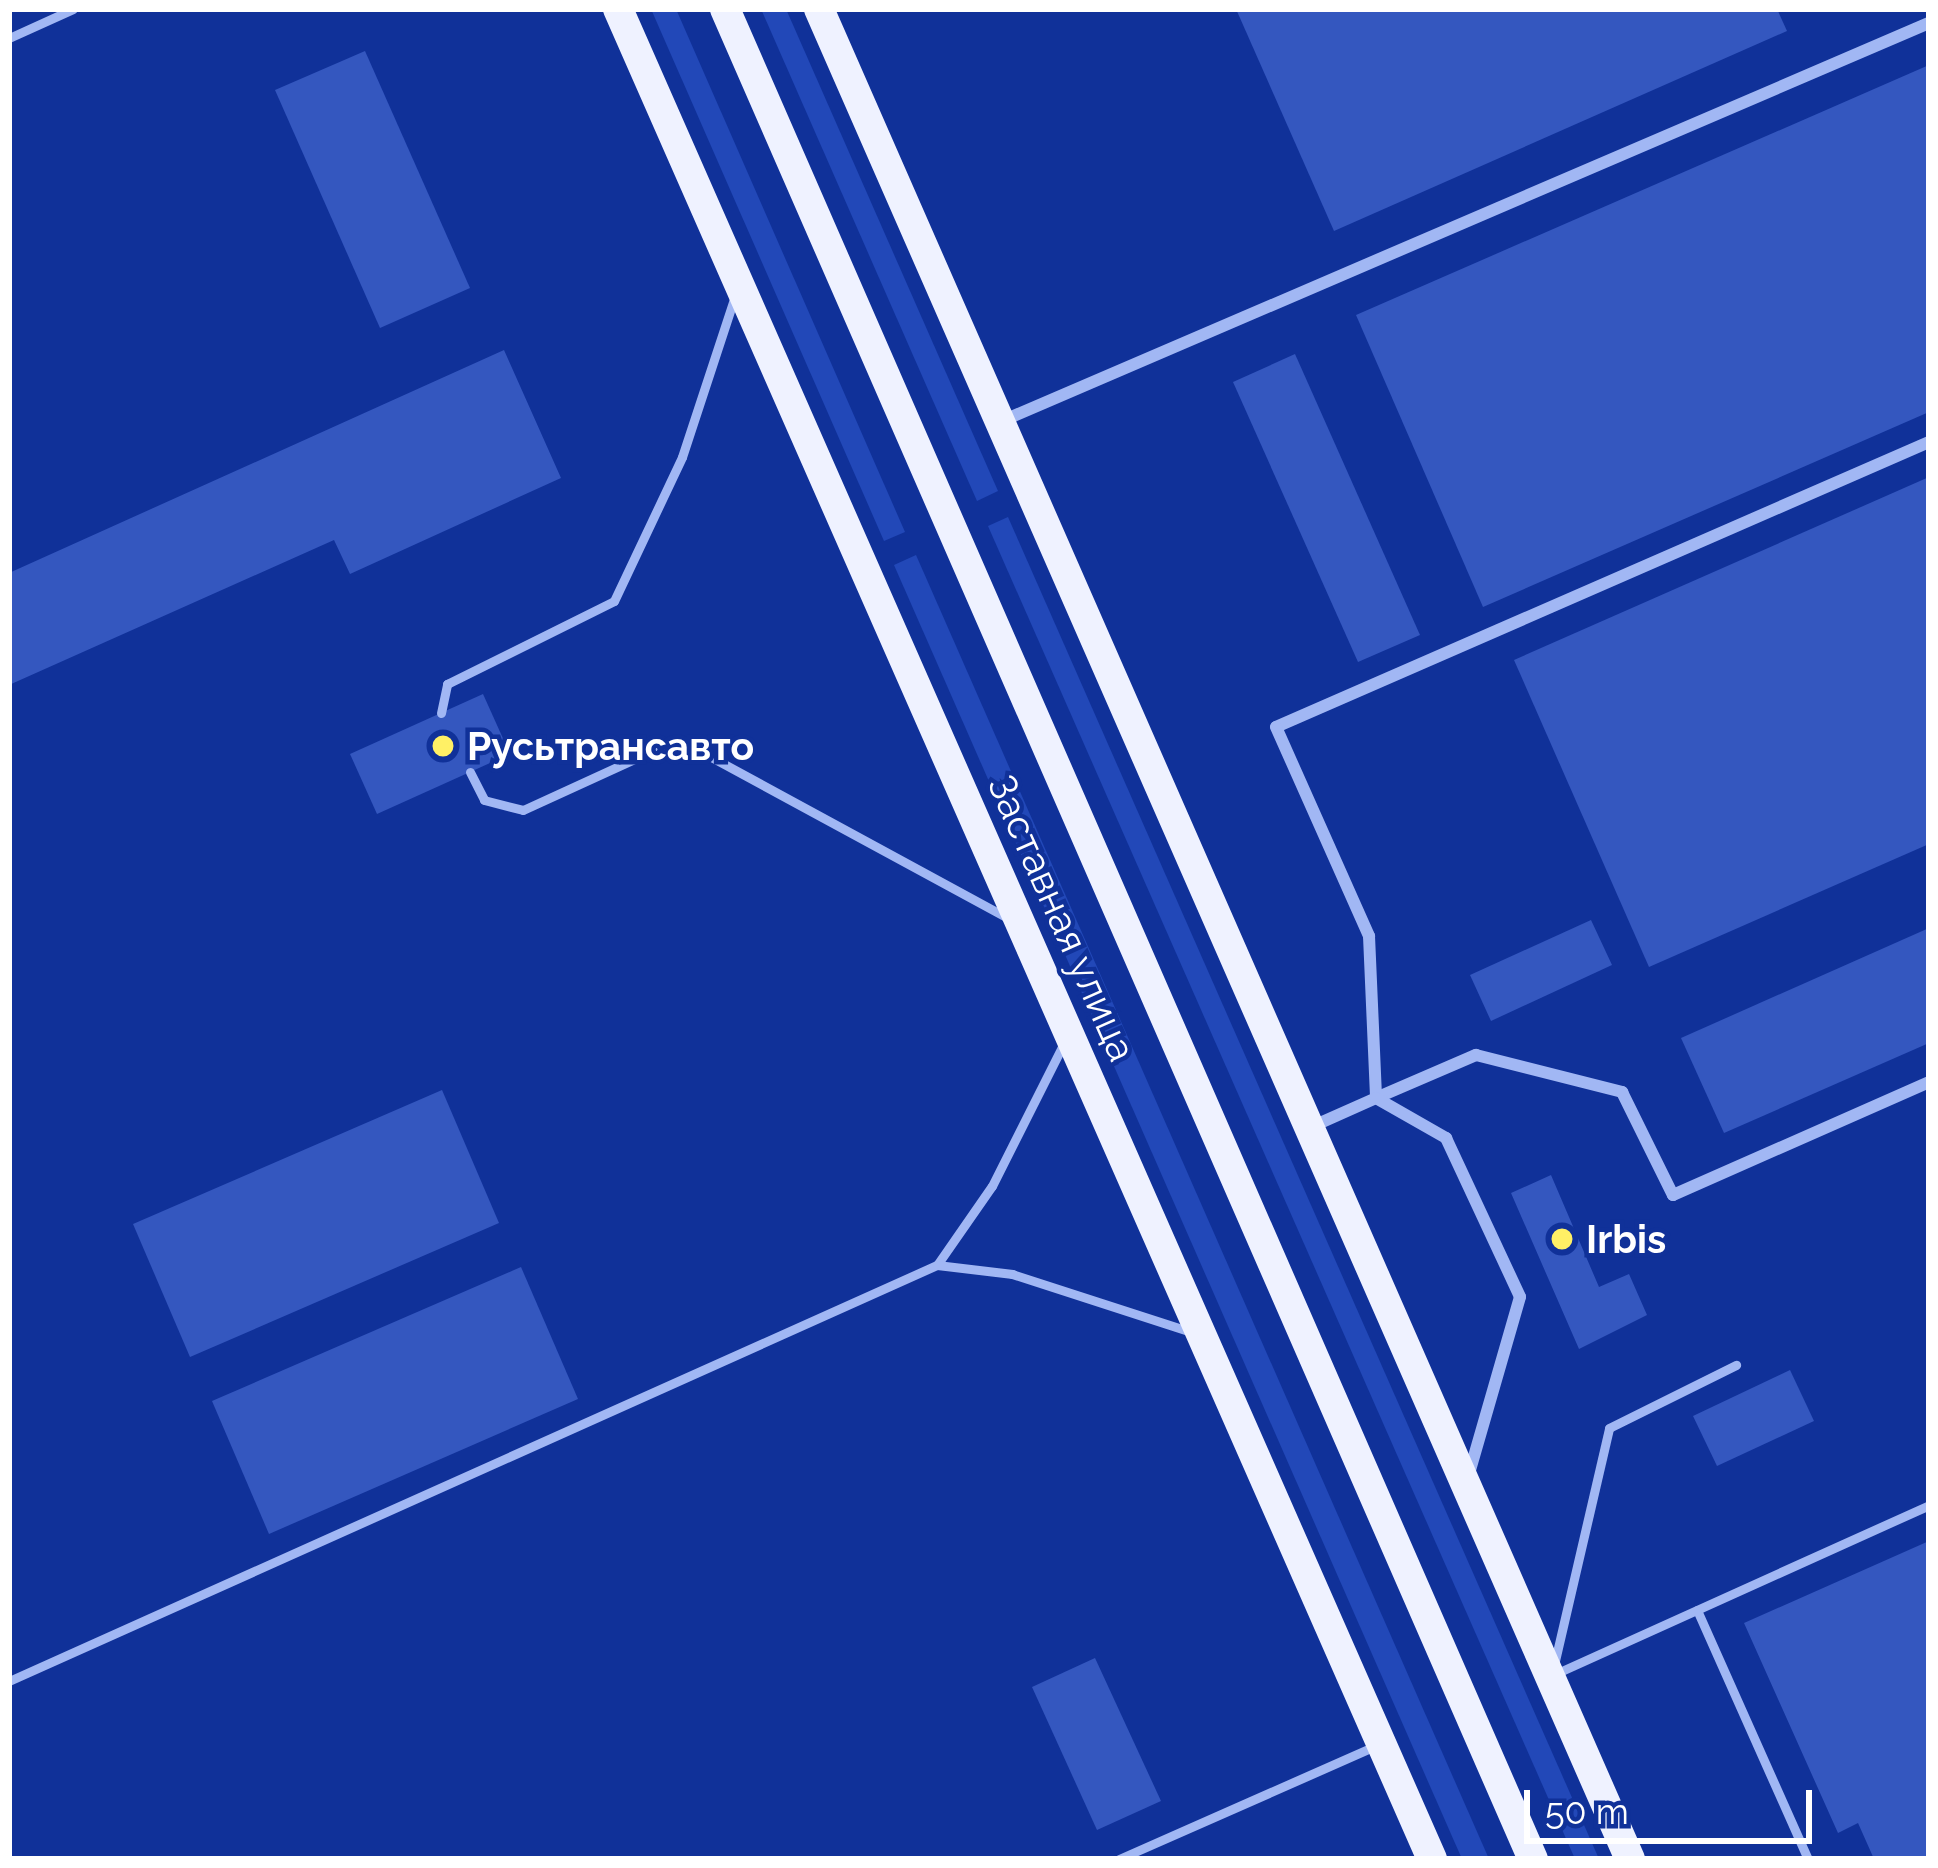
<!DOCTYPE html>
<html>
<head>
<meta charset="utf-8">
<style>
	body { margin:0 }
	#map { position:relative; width:1938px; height:1868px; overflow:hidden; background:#103199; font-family:Raleway,sans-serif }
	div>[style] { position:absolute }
	.green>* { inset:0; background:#2248b8 }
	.building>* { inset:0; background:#3457bf }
	.lane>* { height:9px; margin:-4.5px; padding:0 4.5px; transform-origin:4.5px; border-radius:4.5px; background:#a1b7f4 }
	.street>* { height:12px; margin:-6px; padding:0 6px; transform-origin:6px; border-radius:6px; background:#a1b7f4 }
	.primary>* { height:30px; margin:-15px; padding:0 15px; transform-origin:15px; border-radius:15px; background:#eff2ff }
	.dots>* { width:33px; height:33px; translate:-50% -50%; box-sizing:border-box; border:6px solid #103199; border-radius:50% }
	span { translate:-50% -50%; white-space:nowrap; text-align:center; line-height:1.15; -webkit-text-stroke:9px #103199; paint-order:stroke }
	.poi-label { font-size:39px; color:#fff; font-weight:700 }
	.left { translate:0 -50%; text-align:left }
	.street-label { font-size:39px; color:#fff }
	.frame { position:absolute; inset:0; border:12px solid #fff; pointer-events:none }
	.scale { position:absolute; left:1524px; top:1790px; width:288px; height:54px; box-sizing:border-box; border:6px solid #fff; border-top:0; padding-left:15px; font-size:36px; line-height:42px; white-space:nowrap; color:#fff; -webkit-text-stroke:9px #103199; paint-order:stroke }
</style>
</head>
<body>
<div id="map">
	<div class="green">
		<div style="clip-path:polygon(651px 9px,676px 9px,905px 532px,884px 541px)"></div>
		<div style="clip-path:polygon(761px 9px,786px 9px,998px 491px,977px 501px)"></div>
		<div style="clip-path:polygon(1008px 517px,1599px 1859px,1575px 1859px,988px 526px)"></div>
		<div style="clip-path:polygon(916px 555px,1489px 1859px,1462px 1859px,894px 565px)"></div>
	</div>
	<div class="building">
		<div style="clip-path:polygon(1236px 9px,1777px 9px,1787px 31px,1334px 231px)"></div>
		<div style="clip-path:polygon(365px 51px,470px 288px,380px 328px,275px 90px)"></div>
		<div style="clip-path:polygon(1929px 65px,1929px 412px,1483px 607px,1356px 315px)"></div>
		<div style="clip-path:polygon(504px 350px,561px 478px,350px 574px,334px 540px,9px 685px,9px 573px)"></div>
		<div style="clip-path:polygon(1295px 354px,1420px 635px,1358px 662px,1233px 382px)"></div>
		<div style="clip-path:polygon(1929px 477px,1929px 844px,1649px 967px,1514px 660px)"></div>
		<div style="clip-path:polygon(483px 694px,510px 754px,377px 814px,350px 754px)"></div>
		<div style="clip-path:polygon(1591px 920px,1612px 965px,1491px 1021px,1470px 975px)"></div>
		<div style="clip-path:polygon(1929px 928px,1929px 1043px,1724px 1133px,1681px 1038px)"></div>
		<div style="clip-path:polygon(442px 1090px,499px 1223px,190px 1357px,133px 1224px)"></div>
		<div style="clip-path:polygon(1551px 1175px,1599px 1287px,1629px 1274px,1647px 1315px,1579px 1349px,1511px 1193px)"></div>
		<div style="clip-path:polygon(521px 1267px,578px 1399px,269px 1534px,212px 1401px)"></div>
		<div style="clip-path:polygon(1790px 1370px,1814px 1421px,1717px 1466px,1693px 1416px)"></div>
		<div style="clip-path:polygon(1929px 1541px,1929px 1859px,1874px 1859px,1858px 1823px,1838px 1833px,1744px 1623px)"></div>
		<div style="clip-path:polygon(1095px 1658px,1161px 1801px,1097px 1830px,1032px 1687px)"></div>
	</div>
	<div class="lane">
		<div style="left:9px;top:38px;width:70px;rotate:-24.4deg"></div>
		<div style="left:441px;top:713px;width:30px;rotate:-78deg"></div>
		<div style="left:447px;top:684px;width:186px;rotate:-26.4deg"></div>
		<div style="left:614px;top:601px;width:159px;rotate:-64.7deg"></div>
		<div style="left:682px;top:457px;width:166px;rotate:-71.8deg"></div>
		<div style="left:470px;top:772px;width:31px;rotate:63deg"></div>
		<div style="left:484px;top:800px;width:40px;rotate:14.4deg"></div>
		<div style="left:523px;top:810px;width:170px;rotate:-24.6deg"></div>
		<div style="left:678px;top:739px;width:377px;rotate:28.5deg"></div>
		<div style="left:937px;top:1265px;width:96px;rotate:-55.2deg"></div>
		<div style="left:992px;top:1186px;width:162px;rotate:-63.3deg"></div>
		<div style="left:1697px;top:1610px;width:273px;rotate:66deg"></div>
		<div style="left:1554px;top:1665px;width:243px;rotate:-76.9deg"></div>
		<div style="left:1609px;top:1428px;width:142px;rotate:-26.4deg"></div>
		<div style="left:1555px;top:1674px;width:410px;rotate:-24.3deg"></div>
		<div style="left:9px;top:1681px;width:1017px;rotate:-24.15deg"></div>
		<div style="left:937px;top:1265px;width:76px;rotate:6.8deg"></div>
		<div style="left:1012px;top:1274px;width:186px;rotate:17.9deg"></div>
		<div style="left:1119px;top:1859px;width:282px;rotate:-23.8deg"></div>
	</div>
	<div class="street">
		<div style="left:1002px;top:421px;width:1009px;rotate:-23.24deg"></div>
		<div style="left:1929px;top:442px;width:712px;rotate:156.42deg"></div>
		<div style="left:1276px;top:727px;width:229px;rotate:66deg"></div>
		<div style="left:1369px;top:936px;width:162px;rotate:87.5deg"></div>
		<div style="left:1376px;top:1098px;width:109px;rotate:-23.3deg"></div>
		<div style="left:1476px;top:1055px;width:151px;rotate:14.2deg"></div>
		<div style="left:1622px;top:1092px;width:115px;rotate:63.7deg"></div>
		<div style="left:1673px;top:1195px;width:280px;rotate:-23.8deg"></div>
		<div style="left:1311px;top:1127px;width:71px;rotate:-24deg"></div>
		<div style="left:1376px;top:1098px;width:81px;rotate:29.7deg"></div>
		<div style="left:1446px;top:1138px;width:175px;rotate:65deg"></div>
		<div style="left:1520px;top:1297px;width:187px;rotate:106.1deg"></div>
	</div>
	<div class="primary">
		<div style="left:618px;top:9px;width:2021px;rotate:66.25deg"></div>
		<div style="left:725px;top:9px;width:2019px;rotate:66.41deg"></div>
		<div style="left:819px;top:9px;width:2020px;rotate:66.33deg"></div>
	</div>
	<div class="dots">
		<div style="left:443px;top:746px;background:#fff065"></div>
		<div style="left:1562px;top:1239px;background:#fff065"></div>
	</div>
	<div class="poi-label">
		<span class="left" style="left:467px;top:746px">Русьтрансавто</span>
		<span class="left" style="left:1586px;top:1239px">Irbis</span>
	</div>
	<div class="street-label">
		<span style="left:1062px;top:918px;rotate:66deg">Заставная улица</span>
	</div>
	<div class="frame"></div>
	<div class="scale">50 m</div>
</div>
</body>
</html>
